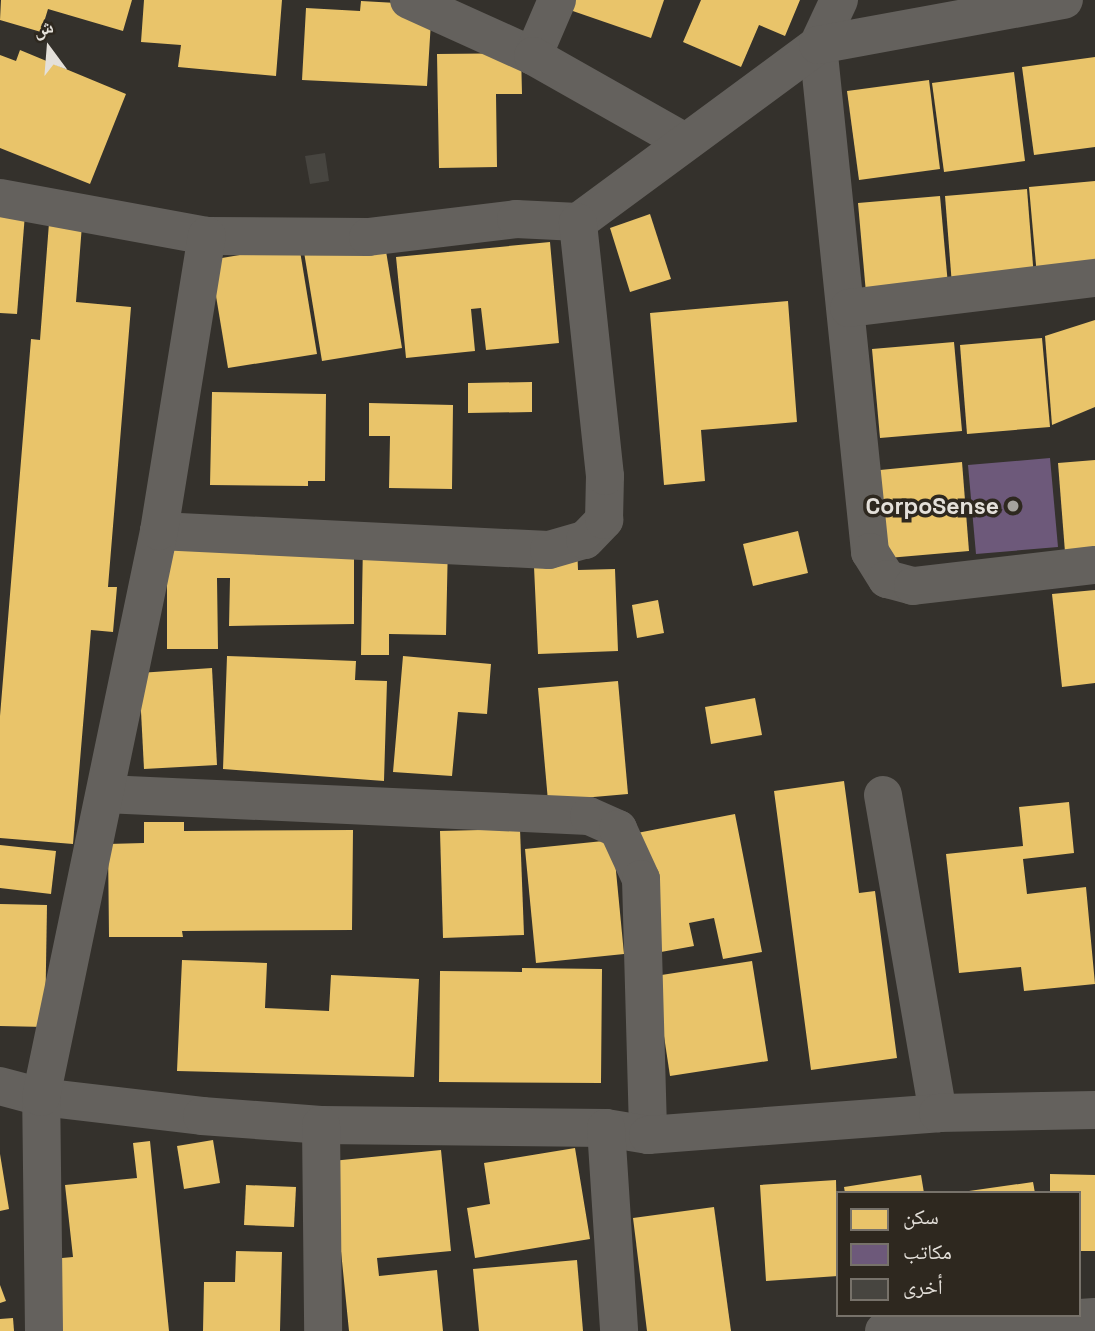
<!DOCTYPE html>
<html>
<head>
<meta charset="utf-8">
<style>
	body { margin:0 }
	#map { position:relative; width:1095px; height:1331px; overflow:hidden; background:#34312c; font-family:"Space Grotesk","Noto Naskh Arabic",sans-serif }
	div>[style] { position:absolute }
	.homes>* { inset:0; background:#e9c46a }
	.offices>* { inset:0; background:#6d597a }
	.building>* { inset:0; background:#474540 }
	.minor>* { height:38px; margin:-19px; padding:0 19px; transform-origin:19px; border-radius:19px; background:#64615d }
	.dots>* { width:19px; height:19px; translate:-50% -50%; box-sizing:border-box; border:4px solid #2e281f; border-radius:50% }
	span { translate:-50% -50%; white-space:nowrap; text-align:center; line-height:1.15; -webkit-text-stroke:7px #2e281f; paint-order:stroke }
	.poi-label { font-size:23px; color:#e4e0da; font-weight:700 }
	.right { translate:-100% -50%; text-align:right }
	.legend { position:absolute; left:836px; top:1191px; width:245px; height:126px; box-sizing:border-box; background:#2e281f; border:2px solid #77726a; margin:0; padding:9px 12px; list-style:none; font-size:21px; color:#e4e0da }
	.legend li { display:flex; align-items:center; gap:14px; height:35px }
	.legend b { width:35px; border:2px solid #77726a }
	.north { position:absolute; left:14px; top:14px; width:70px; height:70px; -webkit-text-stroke:5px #2e281f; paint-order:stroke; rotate:344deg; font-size:19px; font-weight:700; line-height:28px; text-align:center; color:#e4e0da }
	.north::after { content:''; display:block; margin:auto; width:24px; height:32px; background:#e4e0da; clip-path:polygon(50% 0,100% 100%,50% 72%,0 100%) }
</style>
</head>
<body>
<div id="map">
	<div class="homes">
		<div style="clip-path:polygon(1px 0,132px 0,123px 31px,48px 9px,41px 32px,0 20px)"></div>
		<div style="clip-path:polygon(144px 0,282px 0,276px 76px,178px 67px,181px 45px,141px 42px)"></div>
		<div style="clip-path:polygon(570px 0,664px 0,651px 38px,567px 9px)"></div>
		<div style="clip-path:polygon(701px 0,800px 0,785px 36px,759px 25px,741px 67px,683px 42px)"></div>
		<div style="clip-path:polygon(361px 1px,432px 5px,427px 86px,302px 80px,306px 8px,360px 11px)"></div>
		<div style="clip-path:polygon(20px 50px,126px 94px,90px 184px,0 148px,0 55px,16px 61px)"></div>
		<div style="clip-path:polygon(521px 53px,522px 94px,496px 94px,497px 167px,439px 168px,437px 54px)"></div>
		<div style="clip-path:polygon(1095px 57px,1095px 147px,1034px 155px,1022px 67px)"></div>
		<div style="clip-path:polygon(1014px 72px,1025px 161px,944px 172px,932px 83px)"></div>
		<div style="clip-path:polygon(929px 80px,940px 169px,859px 180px,847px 91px)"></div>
		<div style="clip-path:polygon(1095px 181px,1095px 271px,1037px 276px,1029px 187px)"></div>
		<div style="clip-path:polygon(1027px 189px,1034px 278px,952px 285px,945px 196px)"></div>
		<div style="clip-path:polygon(940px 196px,948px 285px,866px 293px,858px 203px)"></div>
		<div style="clip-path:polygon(0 212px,25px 214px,17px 314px,0 313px)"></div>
		<div style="clip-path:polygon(650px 214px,671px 279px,630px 292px,610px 228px)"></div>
		<div style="clip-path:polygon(49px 223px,82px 225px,76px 302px,131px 307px,108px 587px,117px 587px,113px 632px,91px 630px,73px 844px,0 838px,0 716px,31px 339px,40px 340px)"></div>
		<div style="clip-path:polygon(384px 239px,402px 348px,322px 361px,304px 252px)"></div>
		<div style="clip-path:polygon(550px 242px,559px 343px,486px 350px,481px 308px,471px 309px,475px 351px,406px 358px,396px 257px)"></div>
		<div style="clip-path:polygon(299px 245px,317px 354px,228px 368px,210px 260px)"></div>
		<div style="clip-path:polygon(788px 301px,797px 422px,701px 430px,705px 481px,664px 485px,650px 313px)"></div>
		<div style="clip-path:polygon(1095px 320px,1095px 407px,1052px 425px,1045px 336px)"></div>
		<div style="clip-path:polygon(1042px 338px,1050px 427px,967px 434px,960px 345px)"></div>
		<div style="clip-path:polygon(954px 342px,962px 431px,880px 438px,872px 349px)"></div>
		<div style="clip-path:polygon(532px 382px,532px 412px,468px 413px,468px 383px)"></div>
		<div style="clip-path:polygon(212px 392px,326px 394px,325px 481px,308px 481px,308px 486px,210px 485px)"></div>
		<div style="clip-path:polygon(369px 403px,453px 405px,452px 489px,389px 488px,390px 436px,369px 436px)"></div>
		<div style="clip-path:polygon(1095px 460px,1095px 549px,1065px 552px,1058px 463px)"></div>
		<div style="clip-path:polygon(962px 462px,969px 551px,888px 558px,880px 470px)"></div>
		<div style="clip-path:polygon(798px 531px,808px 573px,753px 586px,743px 544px)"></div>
		<div style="clip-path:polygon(363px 542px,448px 542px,446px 635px,389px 634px,389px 655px,361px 655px)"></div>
		<div style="clip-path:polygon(167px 543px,354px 543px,354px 624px,229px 626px,230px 578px,217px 578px,218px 649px,167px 649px)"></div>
		<div style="clip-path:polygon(577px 543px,578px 570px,615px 569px,618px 651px,538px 654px,533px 545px)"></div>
		<div style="clip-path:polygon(1095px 590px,1095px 683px,1062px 687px,1052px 594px)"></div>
		<div style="clip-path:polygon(658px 600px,664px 633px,637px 638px,632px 605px)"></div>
		<div style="clip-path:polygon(227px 656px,356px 661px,355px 680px,387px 681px,384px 781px,223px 769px)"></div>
		<div style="clip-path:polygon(403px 656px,491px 664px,487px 714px,458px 712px,452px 776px,393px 772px)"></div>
		<div style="clip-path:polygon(212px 668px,217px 765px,144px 769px,139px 673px)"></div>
		<div style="clip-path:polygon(618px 681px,628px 794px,548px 801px,538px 688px)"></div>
		<div style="clip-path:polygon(755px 698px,762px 735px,711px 744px,705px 707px)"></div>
		<div style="clip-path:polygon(844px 781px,859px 893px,875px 891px,897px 1058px,811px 1070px,774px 791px)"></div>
		<div style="clip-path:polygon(1069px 802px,1074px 853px,1023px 859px,1027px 894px,1086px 887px,1095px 984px,1024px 991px,1021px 967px,959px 973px,946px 854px,1023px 846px,1019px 807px)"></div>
		<div style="clip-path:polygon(735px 814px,762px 952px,723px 959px,714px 918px,689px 923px,694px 946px,661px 952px,637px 833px)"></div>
		<div style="clip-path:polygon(144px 822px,184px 822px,184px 831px,353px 830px,352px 930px,182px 931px,183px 937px,109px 937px,108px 844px,144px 843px)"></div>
		<div style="clip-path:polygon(520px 829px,524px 935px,443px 938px,440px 831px)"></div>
		<div style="clip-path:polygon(613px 840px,624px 954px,536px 963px,525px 849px)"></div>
		<div style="clip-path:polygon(0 845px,56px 851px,51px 894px,0 888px)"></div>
		<div style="clip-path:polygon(0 904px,47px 905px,45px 1027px,0 1026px)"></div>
		<div style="clip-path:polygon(182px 960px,267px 963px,265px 1008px,329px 1011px,331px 975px,419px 979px,414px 1077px,177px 1071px)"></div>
		<div style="clip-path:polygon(752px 961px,768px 1061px,670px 1076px,655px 976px)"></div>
		<div style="clip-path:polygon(522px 968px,602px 969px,601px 1083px,439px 1082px,440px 971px,522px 972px)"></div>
		<div style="clip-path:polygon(213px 1140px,220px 1183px,184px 1189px,177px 1146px)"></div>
		<div style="clip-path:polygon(150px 1141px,169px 1331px,58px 1331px,51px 1259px,73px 1257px,65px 1185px,137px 1178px,133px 1143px)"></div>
		<div style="clip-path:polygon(575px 1148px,590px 1239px,475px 1258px,467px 1208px,490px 1204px,484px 1163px)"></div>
		<div style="clip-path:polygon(441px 1150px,451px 1251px,377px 1258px,379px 1276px,437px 1270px,443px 1331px,349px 1331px,332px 1161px)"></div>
		<div style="clip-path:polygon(0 1154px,9px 1209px,0 1211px)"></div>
		<div style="clip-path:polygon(1050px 1174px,1095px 1175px,1095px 1251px,1079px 1251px,1079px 1193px,1050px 1193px)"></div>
		<div style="clip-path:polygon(921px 1175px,924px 1193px,845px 1193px,844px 1187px)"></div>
		<div style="clip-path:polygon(836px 1180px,838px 1276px,766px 1281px,760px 1185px)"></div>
		<div style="clip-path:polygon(1033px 1182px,1035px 1193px,969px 1193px,969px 1191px)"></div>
		<div style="clip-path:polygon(246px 1185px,296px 1187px,294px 1227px,244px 1225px)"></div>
		<div style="clip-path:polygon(714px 1207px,731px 1331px,647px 1331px,633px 1218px)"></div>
		<div style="clip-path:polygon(236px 1251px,282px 1252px,280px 1331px,203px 1331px,204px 1282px,235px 1282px)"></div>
		<div style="clip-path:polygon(577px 1260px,583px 1331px,479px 1331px,473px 1269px)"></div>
		<div style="clip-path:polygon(0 1285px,6px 1301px,0 1303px)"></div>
		<div style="clip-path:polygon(13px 1318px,14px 1331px,0 1331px,0 1319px)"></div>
	</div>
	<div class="offices">
		<div style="clip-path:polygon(1050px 458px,1058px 547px,976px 554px,968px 465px)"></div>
	</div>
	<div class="building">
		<div style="clip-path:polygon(325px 153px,329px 181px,310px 184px,305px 156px)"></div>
	</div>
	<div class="minor">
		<div style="left:409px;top:0;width:136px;rotate:24.3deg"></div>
		<div style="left:557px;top:0;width:61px;rotate:113.2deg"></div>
		<div style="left:533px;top:56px;width:172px;rotate:29.5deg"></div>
		<div style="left:839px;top:0;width:50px;rotate:115deg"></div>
		<div style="left:818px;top:45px;width:510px;rotate:84.14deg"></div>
		<div style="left:870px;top:552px;width:32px;rotate:58deg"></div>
		<div style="left:887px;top:579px;width:27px;rotate:15deg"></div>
		<div style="left:913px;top:586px;width:183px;rotate:-6.6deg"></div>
		<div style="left:0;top:198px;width:210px;rotate:10.4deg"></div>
		<div style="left:207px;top:236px;width:161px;rotate:0.4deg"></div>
		<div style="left:368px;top:237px;width:149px;rotate:-6.9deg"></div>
		<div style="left:516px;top:219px;width:62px;rotate:2.8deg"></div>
		<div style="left:578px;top:222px;width:298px;rotate:-36.4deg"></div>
		<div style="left:818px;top:45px;width:250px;rotate:-10.4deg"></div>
		<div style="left:849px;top:308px;width:248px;rotate:-7deg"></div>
		<div style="left:159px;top:531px;width:390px;rotate:2.8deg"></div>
		<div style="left:549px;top:550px;width:37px;rotate:-16deg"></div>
		<div style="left:585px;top:540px;width:28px;rotate:-46deg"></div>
		<div style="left:604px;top:520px;width:44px;rotate:-88.7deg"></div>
		<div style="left:605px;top:476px;width:255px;rotate:-96.1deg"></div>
		<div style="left:105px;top:794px;width:484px;rotate:2.6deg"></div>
		<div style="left:589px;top:816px;width:32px;rotate:24deg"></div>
		<div style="left:618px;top:829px;width:55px;rotate:65.3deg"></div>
		<div style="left:641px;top:879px;width:256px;rotate:88.4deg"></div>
		<div style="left:883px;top:795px;width:323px;rotate:80.2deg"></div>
		<div style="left:0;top:1086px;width:42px;rotate:15deg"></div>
		<div style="left:41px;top:1097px;width:162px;rotate:6.7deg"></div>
		<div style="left:202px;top:1116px;width:119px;rotate:4.3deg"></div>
		<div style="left:321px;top:1125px;width:285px;rotate:0.6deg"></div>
		<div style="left:606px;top:1128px;width:43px;rotate:9.5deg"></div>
		<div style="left:648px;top:1135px;width:291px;rotate:-4.3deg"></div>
		<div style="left:938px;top:1113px;width:157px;rotate:-1.1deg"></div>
		<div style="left:321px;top:1125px;width:206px;rotate:89.4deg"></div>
		<div style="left:606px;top:1128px;width:203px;rotate:86.3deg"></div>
		<div style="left:44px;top:1331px;width:234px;rotate:-90.7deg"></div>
		<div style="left:41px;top:1097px;width:578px;rotate:-78.22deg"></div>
		<div style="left:159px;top:531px;width:299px;rotate:-80.8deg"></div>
		<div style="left:884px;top:1331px;width:211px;rotate:-3.8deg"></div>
	</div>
	<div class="dots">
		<div style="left:1013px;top:506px;background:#a6a39d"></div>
	</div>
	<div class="poi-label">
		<span class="right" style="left:999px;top:506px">CorpoSense</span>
	</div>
	<ul class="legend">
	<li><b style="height:19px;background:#e9c46a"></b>سكن</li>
	<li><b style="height:19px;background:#6d597a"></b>مكاتب</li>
	<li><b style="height:19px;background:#474540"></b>أخرى</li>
	</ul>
	<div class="north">ش</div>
</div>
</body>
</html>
